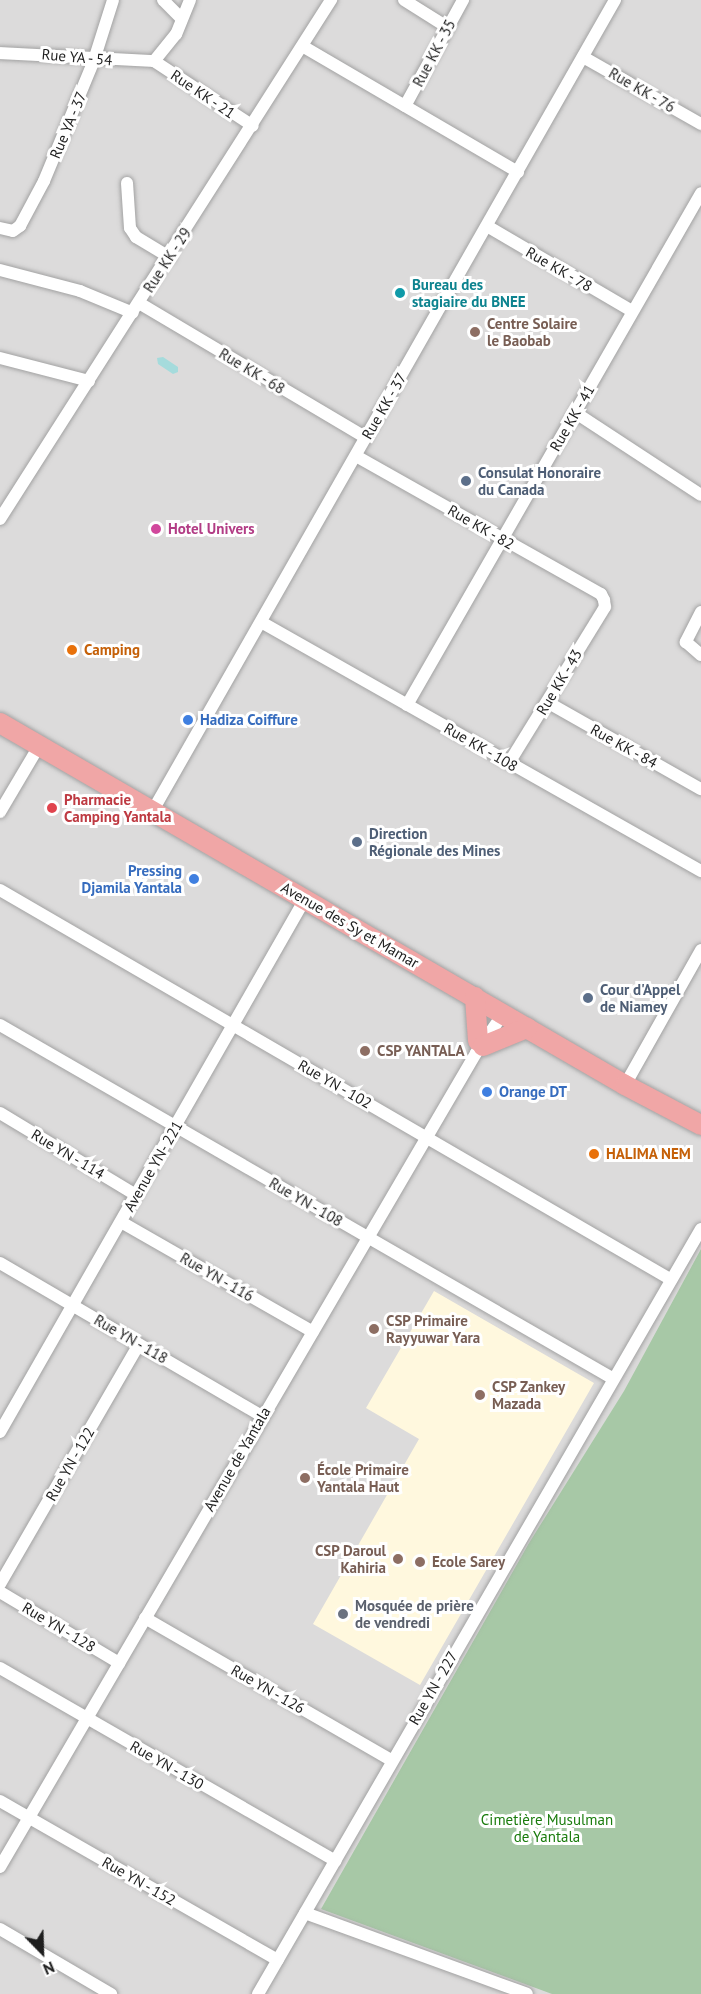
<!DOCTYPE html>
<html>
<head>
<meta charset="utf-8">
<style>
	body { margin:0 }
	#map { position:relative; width:701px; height:1994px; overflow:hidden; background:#efe9e4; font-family:"PT Sans",sans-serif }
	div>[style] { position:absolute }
	.residential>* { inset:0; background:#dcdbdb }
	.education>* { inset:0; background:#fff8de }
	.cemetery>* { inset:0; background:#a7c8a6 }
	.water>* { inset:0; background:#a5dbdc }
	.roads { filter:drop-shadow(0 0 2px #a2a2a2) drop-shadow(0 0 2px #a2a2a2) }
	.minor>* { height:12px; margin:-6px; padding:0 6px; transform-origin:6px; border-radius:6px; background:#fff }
	.trunk>* { height:20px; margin:-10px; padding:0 10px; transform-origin:10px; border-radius:10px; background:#f0a6a6 }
	.dots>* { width:16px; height:16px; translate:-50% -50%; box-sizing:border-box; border:3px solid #fff; border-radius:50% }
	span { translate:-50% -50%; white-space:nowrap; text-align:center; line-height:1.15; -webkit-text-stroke:6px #fff; paint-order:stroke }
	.street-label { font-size:15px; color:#1e1e1e }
	.culture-label { font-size:15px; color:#0d838f; font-weight:700 }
	.left { translate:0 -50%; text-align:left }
	.education-label { font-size:15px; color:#785e54; font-weight:700 }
	.right { translate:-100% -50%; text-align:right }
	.service-label { font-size:15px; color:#4e5e75; font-weight:700 }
	.hotel-label { font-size:15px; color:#b23c85; font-weight:700 }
	.food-label { font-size:15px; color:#c56008; font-weight:700 }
	.shop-label { font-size:15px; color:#366cbe; font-weight:700 }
	.health-label { font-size:15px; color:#be3a42; font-weight:700 }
	.worship-label { font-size:15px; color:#5b616d; font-weight:700 }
	.park-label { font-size:15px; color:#1a7c0d }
	.north { position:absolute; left:12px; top:1922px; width:60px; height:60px; -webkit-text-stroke:4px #fff; paint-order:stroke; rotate:157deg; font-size:16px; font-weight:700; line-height:24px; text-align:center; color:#1e1e1e }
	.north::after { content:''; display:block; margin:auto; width:21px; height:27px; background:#1e1e1e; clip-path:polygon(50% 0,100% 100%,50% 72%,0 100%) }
</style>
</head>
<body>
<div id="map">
	<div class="residential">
		<div style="clip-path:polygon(0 0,701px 0,701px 1994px,0 1994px)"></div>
	</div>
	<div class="education">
		<div style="clip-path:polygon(434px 1291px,594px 1383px,420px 1685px,313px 1624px,419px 1439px,366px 1408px)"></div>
	</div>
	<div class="cemetery">
		<div style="clip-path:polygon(701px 1249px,701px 1994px,552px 1994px,321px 1909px,529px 1543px,624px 1391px)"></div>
	</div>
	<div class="water">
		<div style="clip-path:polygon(163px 357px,178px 367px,178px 372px,173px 374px,158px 364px,157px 358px)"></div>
	</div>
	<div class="roads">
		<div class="minor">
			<div style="left:163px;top:0;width:25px;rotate:45deg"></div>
			<div style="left:190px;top:0;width:37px;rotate:112deg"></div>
			<div style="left:176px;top:34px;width:35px;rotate:129deg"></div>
			<div style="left:154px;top:61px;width:118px;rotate:33.3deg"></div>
			<div style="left:404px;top:0;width:51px;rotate:32.1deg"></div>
			<div style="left:304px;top:47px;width:248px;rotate:30.3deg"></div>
			<div style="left:0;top:53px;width:154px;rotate:3deg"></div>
			<div style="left:583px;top:57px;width:136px;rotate:29.6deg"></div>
			<div style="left:405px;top:106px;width:121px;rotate:-61.3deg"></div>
			<div style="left:127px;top:183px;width:45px;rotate:86.2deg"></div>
			<div style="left:130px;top:228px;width:11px;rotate:56deg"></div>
			<div style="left:136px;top:237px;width:39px;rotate:31deg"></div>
			<div style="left:487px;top:226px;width:168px;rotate:30.4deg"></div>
			<div style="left:0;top:228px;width:13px;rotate:13deg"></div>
			<div style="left:13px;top:231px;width:9px;rotate:-36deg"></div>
			<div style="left:20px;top:226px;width:51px;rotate:-61.9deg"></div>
			<div style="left:44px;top:181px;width:131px;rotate:-67.5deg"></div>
			<div style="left:94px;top:60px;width:63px;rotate:-72.4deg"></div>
			<div style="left:0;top:270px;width:83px;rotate:14.7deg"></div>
			<div style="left:80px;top:291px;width:57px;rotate:22.5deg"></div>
			<div style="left:139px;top:303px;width:264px;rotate:30.7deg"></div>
			<div style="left:0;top:358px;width:92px;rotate:14.5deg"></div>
			<div style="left:576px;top:413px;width:149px;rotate:33.3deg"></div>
			<div style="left:356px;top:456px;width:281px;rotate:29.4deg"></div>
			<div style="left:601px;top:594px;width:7px;rotate:63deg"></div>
			<div style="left:604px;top:600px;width:7px;rotate:82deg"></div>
			<div style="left:605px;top:607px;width:183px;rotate:121.6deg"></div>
			<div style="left:0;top:519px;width:616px;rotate:-57.47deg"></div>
			<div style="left:701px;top:612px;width:34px;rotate:117deg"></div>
			<div style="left:686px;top:642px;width:20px;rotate:41deg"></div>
			<div style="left:261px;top:622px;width:506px;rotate:29.51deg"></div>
			<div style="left:547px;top:702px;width:177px;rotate:29.5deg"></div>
			<div style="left:407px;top:705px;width:590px;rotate:-60.13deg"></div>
			<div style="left:0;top:812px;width:77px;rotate:-59.4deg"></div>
			<div style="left:152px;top:812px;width:935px;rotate:-60.31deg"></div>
			<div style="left:0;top:890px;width:775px;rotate:30.14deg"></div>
			<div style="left:0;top:1025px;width:707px;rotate:29.98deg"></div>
			<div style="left:625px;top:1085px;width:155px;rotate:-60.6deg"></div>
			<div style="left:0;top:1113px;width:159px;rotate:31.1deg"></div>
			<div style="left:121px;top:1222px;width:221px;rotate:29.8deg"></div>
			<div style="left:0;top:1263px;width:303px;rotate:30.3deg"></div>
			<div style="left:0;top:1432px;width:614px;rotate:-60.22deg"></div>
			<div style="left:0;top:1584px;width:277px;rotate:-59.9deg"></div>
			<div style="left:0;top:1592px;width:139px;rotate:30.8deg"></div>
			<div style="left:145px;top:1618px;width:284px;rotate:30deg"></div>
			<div style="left:0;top:1668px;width:387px;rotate:29.9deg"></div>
			<div style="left:0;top:1801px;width:320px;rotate:29.8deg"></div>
			<div style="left:0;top:1867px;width:943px;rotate:-59.68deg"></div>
			<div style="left:476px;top:1053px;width:47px;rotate:-55.3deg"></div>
			<div style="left:305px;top:1913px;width:236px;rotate:20deg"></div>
			<div style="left:0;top:1929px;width:129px;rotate:30.4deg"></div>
			<div style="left:258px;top:1994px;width:884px;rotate:-59.93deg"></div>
		</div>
		<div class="trunk">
			<div style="left:0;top:723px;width:722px;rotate:30.08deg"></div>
			<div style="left:625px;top:1085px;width:86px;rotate:27.8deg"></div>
			<div style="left:475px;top:997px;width:44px;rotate:86.1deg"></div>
			<div style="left:483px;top:1046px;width:48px;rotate:-22.2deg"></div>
		</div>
	</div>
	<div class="dots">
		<div style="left:400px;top:293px;background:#0f9aa8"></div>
		<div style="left:475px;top:332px;background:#8d6e63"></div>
		<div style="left:466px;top:481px;background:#5c6f8a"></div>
		<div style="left:156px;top:529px;background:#d1479c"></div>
		<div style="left:72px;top:650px;background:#e8710a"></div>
		<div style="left:188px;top:720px;background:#3f7fe0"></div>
		<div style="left:52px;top:808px;background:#e0444e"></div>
		<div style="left:357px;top:842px;background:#5c6f8a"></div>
		<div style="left:194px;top:879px;background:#3f7fe0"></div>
		<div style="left:588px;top:998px;background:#5c6f8a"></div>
		<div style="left:365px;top:1051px;background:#8d6e63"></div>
		<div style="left:487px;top:1092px;background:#3f7fe0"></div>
		<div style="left:594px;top:1154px;background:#e8710a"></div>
		<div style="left:374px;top:1329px;background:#8d6e63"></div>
		<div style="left:480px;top:1395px;background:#8d6e63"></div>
		<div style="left:305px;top:1478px;background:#8d6e63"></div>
		<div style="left:398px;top:1559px;background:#8d6e63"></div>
		<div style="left:420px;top:1562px;background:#8d6e63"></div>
		<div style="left:343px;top:1614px;background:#6b7280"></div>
	</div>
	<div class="street-label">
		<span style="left:434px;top:53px;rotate:-62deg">Rue KK - 35</span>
		<span style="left:77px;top:57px;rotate:5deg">Rue YA - 54</span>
		<span style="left:642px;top:90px;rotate:30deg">Rue KK - 76</span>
		<span style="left:203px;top:94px;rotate:34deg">Rue KK - 21</span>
		<span style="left:68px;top:125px;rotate:-67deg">Rue YA - 37</span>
		<span style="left:167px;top:260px;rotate:-57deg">Rue KK - 29</span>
		<span style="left:559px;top:269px;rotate:30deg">Rue KK - 78</span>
		<span style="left:252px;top:371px;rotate:31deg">Rue KK - 68</span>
		<span style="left:384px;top:406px;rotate:-60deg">Rue KK - 37</span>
		<span style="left:572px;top:418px;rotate:-60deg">Rue KK - 41</span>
		<span style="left:481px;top:527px;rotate:30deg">Rue KK - 82</span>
		<span style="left:559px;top:682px;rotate:-59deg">Rue KK - 43</span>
		<span style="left:624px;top:746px;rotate:29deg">Rue KK - 84</span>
		<span style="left:481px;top:747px;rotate:30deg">Rue KK - 108</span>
		<span style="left:350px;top:925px;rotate:30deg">Avenue des Sy et Mamar</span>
		<span style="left:335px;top:1084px;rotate:30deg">Rue YN - 102</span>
		<span style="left:68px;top:1154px;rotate:31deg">Rue YN - 114</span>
		<span style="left:153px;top:1166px;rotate:-60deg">Avenue YN- 221</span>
		<span style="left:306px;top:1202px;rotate:30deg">Rue YN - 108</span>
		<span style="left:217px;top:1277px;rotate:30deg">Rue YN - 116</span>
		<span style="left:131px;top:1339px;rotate:30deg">Rue YN - 118</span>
		<span style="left:237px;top:1459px;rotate:-60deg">Avenue de Yantala</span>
		<span style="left:70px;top:1464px;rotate:-60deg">Rue YN - 122</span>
		<span style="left:59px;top:1627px;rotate:31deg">Rue YN - 128</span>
		<span style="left:433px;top:1688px;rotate:-60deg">Rue YN - 227</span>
		<span style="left:268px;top:1689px;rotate:30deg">Rue YN - 126</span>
		<span style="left:167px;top:1765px;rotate:30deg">Rue YN - 130</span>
		<span style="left:139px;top:1881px;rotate:30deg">Rue YN - 152</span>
	</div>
	<div class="culture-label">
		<span class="left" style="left:412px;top:293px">Bureau des<br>stagiaire du BNEE</span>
	</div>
	<div class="education-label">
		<span class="left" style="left:487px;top:332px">Centre Solaire<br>le Baobab</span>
		<span class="left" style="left:377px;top:1051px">CSP YANTALA</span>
		<span class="left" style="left:386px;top:1329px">CSP Primaire<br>Rayyuwar Yara</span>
		<span class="left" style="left:492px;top:1395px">CSP Zankey<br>Mazada</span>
		<span class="left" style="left:317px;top:1478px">École Primaire<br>Yantala Haut</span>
		<span class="right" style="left:386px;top:1559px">CSP Daroul<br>Kahiria</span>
		<span class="left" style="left:432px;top:1562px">Ecole Sarey</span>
	</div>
	<div class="service-label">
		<span class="left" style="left:478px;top:481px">Consulat Honoraire<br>du Canada</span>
		<span class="left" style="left:369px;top:842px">Direction<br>Régionale des Mines</span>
		<span class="left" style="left:600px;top:998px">Cour d'Appel<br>de Niamey</span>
	</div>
	<div class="hotel-label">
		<span class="left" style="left:168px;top:529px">Hotel Univers</span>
	</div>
	<div class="food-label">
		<span class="left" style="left:84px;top:650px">Camping</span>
		<span class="left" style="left:606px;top:1154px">HALIMA NEM</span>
	</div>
	<div class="shop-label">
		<span class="left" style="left:200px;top:720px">Hadiza Coiffure</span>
		<span class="right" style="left:182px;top:879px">Pressing<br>Djamila Yantala</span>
		<span class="left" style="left:499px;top:1092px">Orange DT</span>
	</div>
	<div class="health-label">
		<span class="left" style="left:64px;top:808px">Pharmacie<br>Camping Yantala</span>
	</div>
	<div class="worship-label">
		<span class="left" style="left:355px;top:1614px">Mosquée de prière<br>de vendredi</span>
	</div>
	<div class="park-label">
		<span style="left:547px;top:1828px">Cimetière Musulman<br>de Yantala</span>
	</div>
	<div class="north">N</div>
</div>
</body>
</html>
